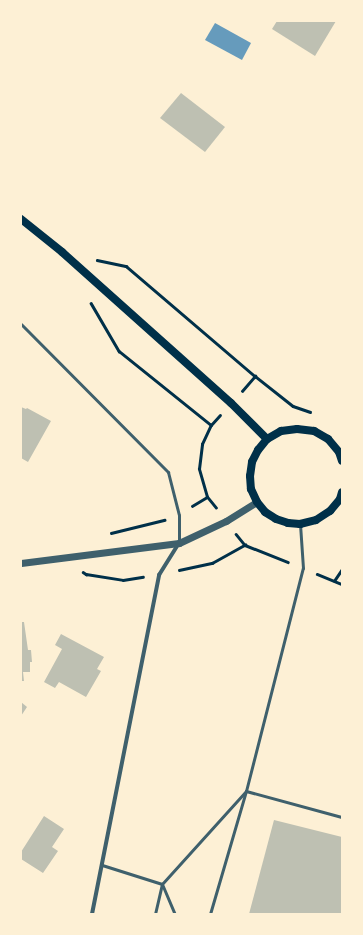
<!DOCTYPE html>
<html>
<head>
<meta charset="utf-8">
<style>
	body { margin:0 }
	#map { position:relative; width:363px; height:935px; overflow:hidden; background:#fdf0d5; font-family:"Exo 2",sans-serif }
	div>[style] { position:absolute }
	.water>* { inset:0; background:#669bbc }
	.building>* { inset:0; background:#bec0b2 }
	.path>* { height:2.5px; margin:-1.25px; padding:0 1.25px; transform-origin:1.25px; border-radius:1.25px; background:#003049 }
	.service>* { height:3px; margin:-1.5px; padding:0 1.5px; transform-origin:1.5px; border-radius:1.5px; background:#3f606c }
	.minor>* { height:4px; margin:-2px; padding:0 2px; transform-origin:2px; border-radius:2px; background:#3f606c }
	.tertiary>* { height:7px; margin:-3.5px; padding:0 3.5px; transform-origin:3.5px; border-radius:3.5px; background:#3f606c }
	.secondary>* { height:8px; margin:-4px; padding:0 4px; transform-origin:4px; border-radius:4px; background:#003049 }
	span { translate:-50% -50%; white-space:nowrap; text-align:center; line-height:1.15; -webkit-text-stroke:4px #fdf0d5; paint-order:stroke }
	.frame { position:absolute; inset:0; border:22px solid #fdf0d5; pointer-events:none }
</style>
</head>
<body>
<div id="map">
	<div class="water">
		<div style="clip-path:polygon(215px 23px,251px 43px,242px 60px,205px 40px)"></div>
	</div>
	<div class="building">
		<div style="clip-path:polygon(277px 21px,336px 21px,315px 56px,272px 29px)"></div>
		<div style="clip-path:polygon(181px 93px,225px 127px,205px 152px,160px 118px)"></div>
		<div style="clip-path:polygon(21px 407px,26px 409px,27px 408px,51px 421px,28px 462px,21px 458px)"></div>
		<div style="clip-path:polygon(21px 622px,24px 622px,28px 650px,31px 650px,32px 662px,30px 662px,30px 672px,23px 672px,24px 681px,21px 681px)"></div>
		<div style="clip-path:polygon(61px 634px,104px 657px,97px 669px,101px 671px,86px 697px,59px 682px,55px 688px,44px 682px,62px 649px,55px 645px)"></div>
		<div style="clip-path:polygon(21px 702px,27px 707px,21px 716px)"></div>
		<div style="clip-path:polygon(44px 816px,64px 829px,52px 847px,58px 851px,43px 873px,21px 859px,21px 852px)"></div>
		<div style="clip-path:polygon(274px 820px,342px 837px,342px 914px,249px 914px)"></div>
	</div>
	<div class="path">
		<div style="left:97px;top:260px;width:30px;rotate:12deg"></div>
		<div style="left:126px;top:266px;width:170px;rotate:40.5deg"></div>
		<div style="left:255px;top:376px;width:48px;rotate:38.3deg"></div>
		<div style="left:293px;top:406px;width:18px;rotate:19deg"></div>
		<div style="left:91px;top:303px;width:56px;rotate:59.7deg"></div>
		<div style="left:119px;top:351px;width:118px;rotate:38.8deg"></div>
		<div style="left:242px;top:391px;width:20px;rotate:-49deg"></div>
		<div style="left:192px;top:506px;width:17px;rotate:-31deg"></div>
		<div style="left:216px;top:508px;width:14px;rotate:-129deg"></div>
		<div style="left:207px;top:497px;width:29px;rotate:-106deg"></div>
		<div style="left:199px;top:469px;width:25px;rotate:-83deg"></div>
		<div style="left:202px;top:444px;width:21px;rotate:-65deg"></div>
		<div style="left:211px;top:425px;width:13px;rotate:-48deg"></div>
		<div style="left:111px;top:533px;width:55px;rotate:-13.8deg"></div>
		<div style="left:236px;top:534px;width:14px;rotate:51deg"></div>
		<div style="left:179px;top:570px;width:34px;rotate:-12deg"></div>
		<div style="left:212px;top:563px;width:38px;rotate:-29deg"></div>
		<div style="left:245px;top:545px;width:46px;rotate:21.6deg"></div>
		<div style="left:83px;top:572px;width:4px;rotate:34deg"></div>
		<div style="left:86px;top:574px;width:37px;rotate:9deg"></div>
		<div style="left:123px;top:580px;width:20px;rotate:-9deg"></div>
		<div style="left:317px;top:574px;width:27px;rotate:22deg"></div>
		<div style="left:334px;top:581px;width:14px;rotate:-56deg"></div>
	</div>
	<div class="service">
		<div style="left:21px;top:324px;width:209px;rotate:45.2deg"></div>
		<div style="left:168px;top:472px;width:44px;rotate:75.7deg"></div>
		<div style="left:179px;top:515px;width:28px;rotate:90deg"></div>
		<div style="left:102px;top:865px;width:63px;rotate:17.6deg"></div>
		<div style="left:162px;top:884px;width:33px;rotate:67deg"></div>
		<div style="left:155px;top:914px;width:31px;rotate:-77deg"></div>
		<div style="left:162px;top:884px;width:125px;rotate:-47.9deg"></div>
		<div style="left:246px;top:791px;width:99px;rotate:15.2deg"></div>
		<div style="left:210px;top:914px;width:128px;rotate:-73.7deg"></div>
		<div style="left:246px;top:791px;width:230px;rotate:-75.7deg"></div>
		<div style="left:303px;top:568px;width:44px;rotate:-93.9deg"></div>
	</div>
	<div class="minor">
		<div style="left:92px;top:914px;width:346px;rotate:-78.8deg"></div>
		<div style="left:159px;top:575px;width:38px;rotate:-58deg"></div>
	</div>
	<div class="tertiary">
		<div style="left:21px;top:563px;width:159px;rotate:-7.2deg"></div>
		<div style="left:179px;top:543px;width:52px;rotate:-25.1deg"></div>
		<div style="left:226px;top:521px;width:36px;rotate:-32deg"></div>
	</div>
	<div class="secondary">
		<div style="left:21px;top:219px;width:53px;rotate:38.8deg"></div>
		<div style="left:62px;top:252px;width:227px;rotate:41.8deg"></div>
		<div style="left:231px;top:403px;width:51px;rotate:45deg"></div>
		<div style="left:342px;top:461px;width:9px;rotate:-108deg"></div>
		<div style="left:339px;top:452px;width:17px;rotate:-130deg"></div>
		<div style="left:328px;top:439px;width:16px;rotate:-150deg"></div>
		<div style="left:314px;top:431px;width:17px;rotate:-173deg"></div>
		<div style="left:297px;top:429px;width:16px;rotate:173deg"></div>
		<div style="left:281px;top:431px;width:16px;rotate:150deg"></div>
		<div style="left:267px;top:439px;width:14px;rotate:129deg"></div>
		<div style="left:258px;top:450px;width:13px;rotate:117deg"></div>
		<div style="left:252px;top:462px;width:14px;rotate:98deg"></div>
		<div style="left:250px;top:476px;width:13px;rotate:86deg"></div>
		<div style="left:251px;top:489px;width:14px;rotate:65deg"></div>
		<div style="left:257px;top:502px;width:13px;rotate:51deg"></div>
		<div style="left:265px;top:512px;width:13px;rotate:32deg"></div>
		<div style="left:276px;top:519px;width:13px;rotate:18deg"></div>
		<div style="left:288px;top:523px;width:12px;rotate:5deg"></div>
		<div style="left:300px;top:524px;width:16px;rotate:-14deg"></div>
		<div style="left:316px;top:520px;width:17px;rotate:-33deg"></div>
		<div style="left:330px;top:511px;width:16px;rotate:-50deg"></div>
		<div style="left:340px;top:499px;width:7px;rotate:-74deg"></div>
	</div>
	<div class="frame"></div>
</div>
</body>
</html>
